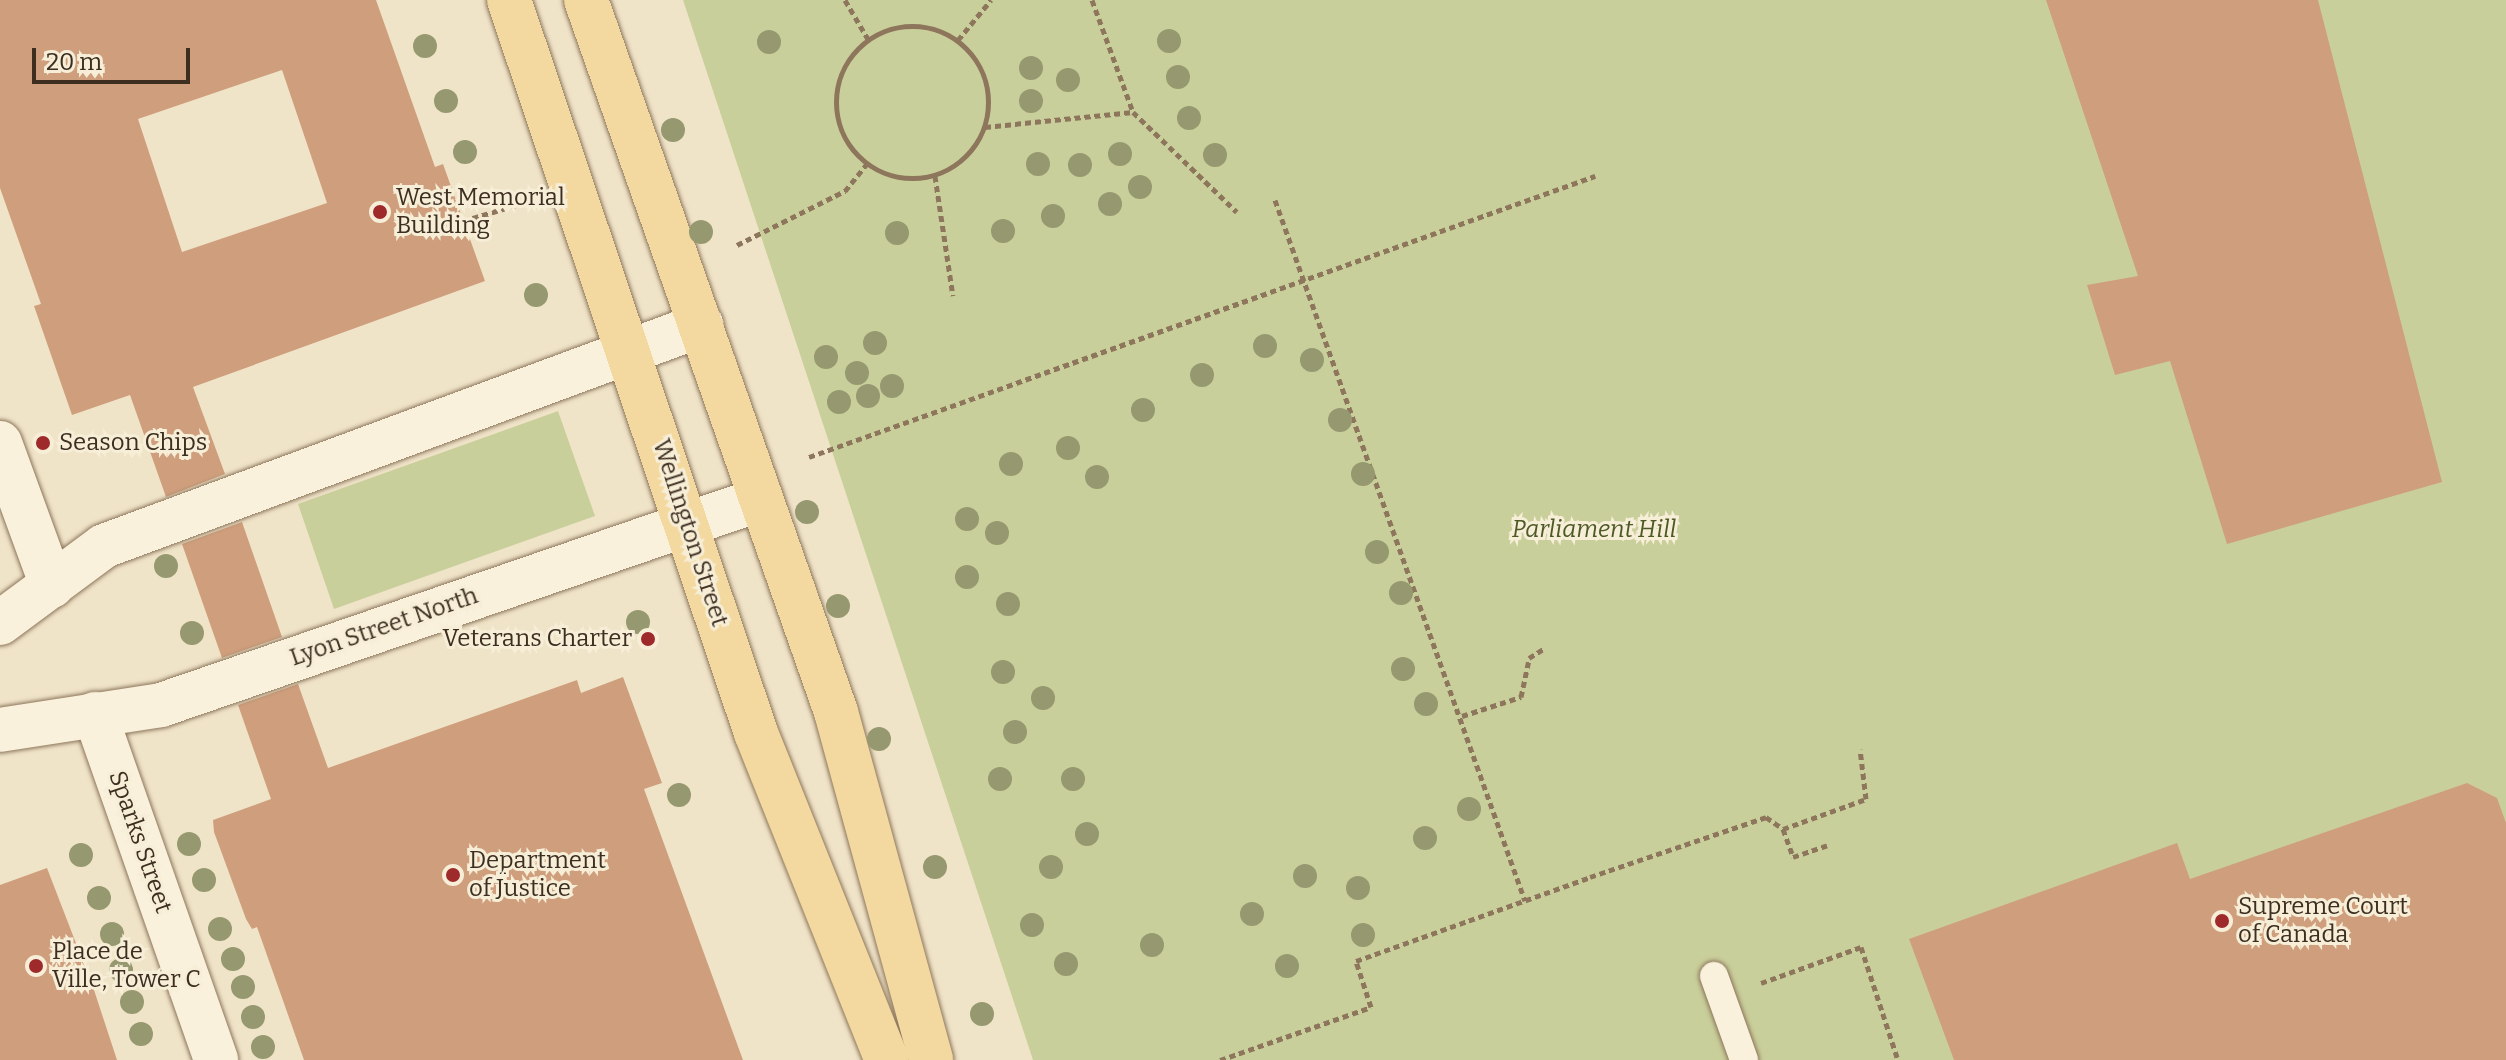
<!DOCTYPE html>
<html>
<head>
<meta charset="utf-8">
<style>
	body { margin:0 }
	#map { position:relative; width:2506px; height:1060px; overflow:hidden; background:#f0e4c8; font-family:Bitter,serif }
	div>[style] { position:absolute }
	.green>* { inset:0; background:#c9cf9b }
	.building>* { inset:0; background:#cf9f7d }
	.path>* { height:5px; margin-top:-2.5px; transform-origin:0; background:repeating-linear-gradient(90deg,#8d765c 0 6px,transparent 0 10px) }
	.path>.ring { margin:-2.5px; padding:0; box-sizing:content-box; background:none; border:5px solid #8d765c; border-radius:50% }
	.roads { filter:drop-shadow(0 0 2px #8d765c) drop-shadow(0 0 2px #8d765c) }
	.lane>* { height:28px; margin:-14px; padding:0 14px; transform-origin:14px; border-radius:14px; background:#faf1dc }
	.street>* { height:44px; margin:-22px; padding:0 22px; transform-origin:22px; border-radius:22px; background:#faf1dc }
	.secondary>* { height:44px; margin:-22px; padding:0 22px; transform-origin:22px; border-radius:22px; background:#faf1dc }
	.primary>* { height:44px; margin:-22px; padding:0 22px; transform-origin:22px; border-radius:22px; background:#f3d9a0 }
	.trees>* { width:24px; height:24px; margin:-12px; border-radius:50%; background:#96986f }
	.dots>* { width:22px; height:22px; translate:-50% -50%; box-sizing:border-box; border:4px solid #f7eed8; border-radius:50% }
	span { translate:-50% -50%; white-space:nowrap; text-align:center; line-height:1.15; -webkit-text-stroke:6px #f7eed8; paint-order:stroke }
	.poi-label { font-size:24px; color:#3d2e20 }
	.left { translate:0 -50%; text-align:left }
	.right { translate:-100% -50%; text-align:right }
	.park-label { font-size:24px; color:#4d5a26; font-style:italic }
	.street-label { font-size:24px; color:#3d2e20 }
	.scale { position:absolute; left:32px; top:48px; width:158px; height:36px; box-sizing:border-box; border:4px solid #3d2e20; border-top:0; padding-left:10px; font-size:24px; line-height:28px; white-space:nowrap; color:#3d2e20; -webkit-text-stroke:6px #f7eed8; paint-order:stroke }
</style>
</head>
<body>
<div id="map">
	<div class="green">
		<div style="clip-path:polygon(683px 0,2506px 0,2506px 1060px,1033px 1060px)"></div>
		<div style="clip-path:polygon(558px 411px,595px 516px,334px 609px,298px 504px)"></div>
	</div>
	<div class="building">
		<div style="clip-path:polygon(evenodd,0 0,376px 0,435px 167px,443px 164px,485px 281px,193px 387px,225px 474px,166px 497px,130px 395px,72px 415px,34px 306px,41px 304px,0 188px,0 0,282px 70px,327px 203px,182px 252px,138px 119px,282px 70px)"></div>
		<div style="clip-path:polygon(2046px 0,2318px 0,2442px 482px,2227px 544px,2170px 361px,2115px 375px,2087px 285px,2138px 276px)"></div>
		<div style="clip-path:polygon(242px 522px,282px 637px,222px 658px,182px 544px)"></div>
		<div style="clip-path:polygon(623px 677px,662px 783px,644px 789px,743px 1060px,304px 1060px,257px 927px,252px 929px,246px 919px,214px 832px,213px 820px,271px 799px,238px 705px,298px 684px,328px 768px,577px 680px,581px 693px)"></div>
		<div style="clip-path:polygon(2467px 783px,2497px 798px,2506px 823px,2506px 1060px,1954px 1060px,1909px 939px,2177px 843px,2190px 879px)"></div>
		<div style="clip-path:polygon(47px 868px,94px 990px,117px 1060px,0 1060px,0 885px)"></div>
	</div>
	<div class="path">
		<div style="left:845px;top:0;width:45px;rotate:59.5deg"></div>
		<div style="left:1092px;top:0;width:119px;rotate:69.9deg"></div>
		<div class="ring" style="left:836px;top:26px;width:147px;height:147px"></div>
		<div style="left:958px;top:40px;width:52px;rotate:-50.5deg"></div>
		<div style="left:985px;top:127px;width:149px;rotate:-5.8deg"></div>
		<div style="left:1133px;top:112px;width:144px;rotate:43.9deg"></div>
		<div style="left:935px;top:176px;width:121px;rotate:81.5deg"></div>
		<div style="left:1275px;top:200px;width:744px;rotate:70.37deg"></div>
		<div style="left:463px;top:221px;width:55px;rotate:-16.8deg"></div>
		<div style="left:737px;top:245px;width:121px;rotate:-26.6deg"></div>
		<div style="left:845px;top:191px;width:35px;rotate:-51deg"></div>
		<div style="left:809px;top:457px;width:835px;rotate:-19.67deg"></div>
		<div style="left:1462px;top:716px;width:62px;rotate:-17.9deg"></div>
		<div style="left:1521px;top:697px;width:40px;rotate:-78deg"></div>
		<div style="left:1529px;top:658px;width:19px;rotate:-32deg"></div>
		<div style="left:1783px;top:829px;width:88px;rotate:-19.9deg"></div>
		<div style="left:1866px;top:799px;width:50px;rotate:-96.8deg"></div>
		<div style="left:1761px;top:983px;width:106px;rotate:-19.8deg"></div>
		<div style="left:1861px;top:947px;width:119px;rotate:71.9deg"></div>
		<div style="left:1220px;top:1060px;width:160px;rotate:-19.3deg"></div>
		<div style="left:1371px;top:1007px;width:48px;rotate:-108.1deg"></div>
		<div style="left:1356px;top:961px;width:249px;rotate:-19.7deg"></div>
		<div style="left:1590px;top:877px;width:186px;rotate:-18.8deg"></div>
		<div style="left:1766px;top:817px;width:21px;rotate:35deg"></div>
		<div style="left:1783px;top:829px;width:30px;rotate:70deg"></div>
		<div style="left:1793px;top:857px;width:36px;rotate:-19deg"></div>
	</div>
	<div class="roads">
		<div class="lane">
			<div style="left:1714px;top:976px;width:89px;rotate:70.3deg"></div>
		</div>
		<div class="street">
			<div style="left:0;top:443px;width:152px;rotate:70deg"></div>
			<div style="left:95px;top:714px;width:367px;rotate:70.7deg"></div>
		</div>
		<div class="secondary">
			<div style="left:0;top:623px;width:129px;rotate:-36.5deg"></div>
			<div style="left:104px;top:546px;width:637px;rotate:-20.31deg"></div>
			<div style="left:0;top:730px;width:163px;rotate:-8.8deg"></div>
			<div style="left:161px;top:705px;width:634px;rotate:-18.95deg"></div>
		</div>
		<div class="primary">
			<div style="left:509px;top:0;width:773px;rotate:71.38deg"></div>
			<div style="left:756px;top:733px;width:352px;rotate:68.2deg"></div>
			<div style="left:586px;top:0;width:755px;rotate:70.65deg"></div>
			<div style="left:836px;top:712px;width:361px;rotate:74.7deg"></div>
		</div>
	</div>
	<div class="trees">
		<div style="left:1169px;top:41px"></div>
		<div style="left:769px;top:42px"></div>
		<div style="left:425px;top:46px"></div>
		<div style="left:1031px;top:68px"></div>
		<div style="left:1178px;top:77px"></div>
		<div style="left:1068px;top:80px"></div>
		<div style="left:446px;top:101px"></div>
		<div style="left:1031px;top:101px"></div>
		<div style="left:1189px;top:118px"></div>
		<div style="left:673px;top:130px"></div>
		<div style="left:465px;top:152px"></div>
		<div style="left:1120px;top:154px"></div>
		<div style="left:1215px;top:155px"></div>
		<div style="left:1038px;top:164px"></div>
		<div style="left:1080px;top:165px"></div>
		<div style="left:1140px;top:187px"></div>
		<div style="left:1110px;top:204px"></div>
		<div style="left:1053px;top:216px"></div>
		<div style="left:1003px;top:231px"></div>
		<div style="left:701px;top:232px"></div>
		<div style="left:897px;top:233px"></div>
		<div style="left:536px;top:295px"></div>
		<div style="left:875px;top:343px"></div>
		<div style="left:1265px;top:346px"></div>
		<div style="left:826px;top:357px"></div>
		<div style="left:1312px;top:360px"></div>
		<div style="left:857px;top:373px"></div>
		<div style="left:1202px;top:375px"></div>
		<div style="left:892px;top:386px"></div>
		<div style="left:868px;top:396px"></div>
		<div style="left:839px;top:402px"></div>
		<div style="left:1143px;top:410px"></div>
		<div style="left:1340px;top:420px"></div>
		<div style="left:1068px;top:448px"></div>
		<div style="left:1011px;top:464px"></div>
		<div style="left:1363px;top:474px"></div>
		<div style="left:1097px;top:477px"></div>
		<div style="left:807px;top:512px"></div>
		<div style="left:967px;top:519px"></div>
		<div style="left:997px;top:533px"></div>
		<div style="left:1377px;top:552px"></div>
		<div style="left:166px;top:566px"></div>
		<div style="left:967px;top:577px"></div>
		<div style="left:1401px;top:593px"></div>
		<div style="left:1008px;top:604px"></div>
		<div style="left:838px;top:606px"></div>
		<div style="left:638px;top:622px"></div>
		<div style="left:192px;top:633px"></div>
		<div style="left:1403px;top:669px"></div>
		<div style="left:1003px;top:672px"></div>
		<div style="left:1043px;top:698px"></div>
		<div style="left:1426px;top:704px"></div>
		<div style="left:1015px;top:732px"></div>
		<div style="left:879px;top:739px"></div>
		<div style="left:1000px;top:779px"></div>
		<div style="left:1073px;top:779px"></div>
		<div style="left:679px;top:795px"></div>
		<div style="left:1469px;top:809px"></div>
		<div style="left:1087px;top:834px"></div>
		<div style="left:1425px;top:838px"></div>
		<div style="left:189px;top:844px"></div>
		<div style="left:81px;top:855px"></div>
		<div style="left:935px;top:867px"></div>
		<div style="left:1051px;top:867px"></div>
		<div style="left:1305px;top:876px"></div>
		<div style="left:204px;top:880px"></div>
		<div style="left:1358px;top:888px"></div>
		<div style="left:99px;top:898px"></div>
		<div style="left:1252px;top:914px"></div>
		<div style="left:1032px;top:925px"></div>
		<div style="left:220px;top:929px"></div>
		<div style="left:112px;top:934px"></div>
		<div style="left:1363px;top:935px"></div>
		<div style="left:1152px;top:945px"></div>
		<div style="left:233px;top:959px"></div>
		<div style="left:1066px;top:964px"></div>
		<div style="left:1287px;top:966px"></div>
		<div style="left:121px;top:970px"></div>
		<div style="left:243px;top:987px"></div>
		<div style="left:132px;top:1002px"></div>
		<div style="left:982px;top:1014px"></div>
		<div style="left:253px;top:1017px"></div>
		<div style="left:141px;top:1034px"></div>
		<div style="left:263px;top:1047px"></div>
	</div>
	<div class="dots">
		<div style="left:380px;top:212px;background:#9e2a2b"></div>
		<div style="left:43px;top:443px;background:#9e2a2b"></div>
		<div style="left:648px;top:639px;background:#9e2a2b"></div>
		<div style="left:453px;top:875px;background:#9e2a2b"></div>
		<div style="left:2222px;top:921px;background:#9e2a2b"></div>
		<div style="left:36px;top:966px;background:#9e2a2b"></div>
	</div>
	<div class="poi-label">
		<span class="left" style="left:396px;top:212px">West Memorial<br>Building</span>
		<span class="left" style="left:59px;top:443px">Season Chips</span>
		<span class="right" style="left:632px;top:639px">Veterans Charter</span>
		<span class="left" style="left:469px;top:875px">Department<br>of Justice</span>
		<span class="left" style="left:2238px;top:921px">Supreme Court<br>of Canada</span>
		<span class="left" style="left:52px;top:966px">Place de<br>Ville, Tower C</span>
	</div>
	<div class="park-label">
		<span style="left:1594px;top:530px">Parliament Hill</span>
	</div>
	<div class="street-label">
		<span style="left:690px;top:533px;rotate:72deg">Wellington Street</span>
		<span style="left:384px;top:627px;rotate:-19deg">Lyon Street North</span>
		<span style="left:140px;top:842px;rotate:71deg">Sparks Street</span>
	</div>
	<div class="scale">20 m</div>
</div>
</body>
</html>
